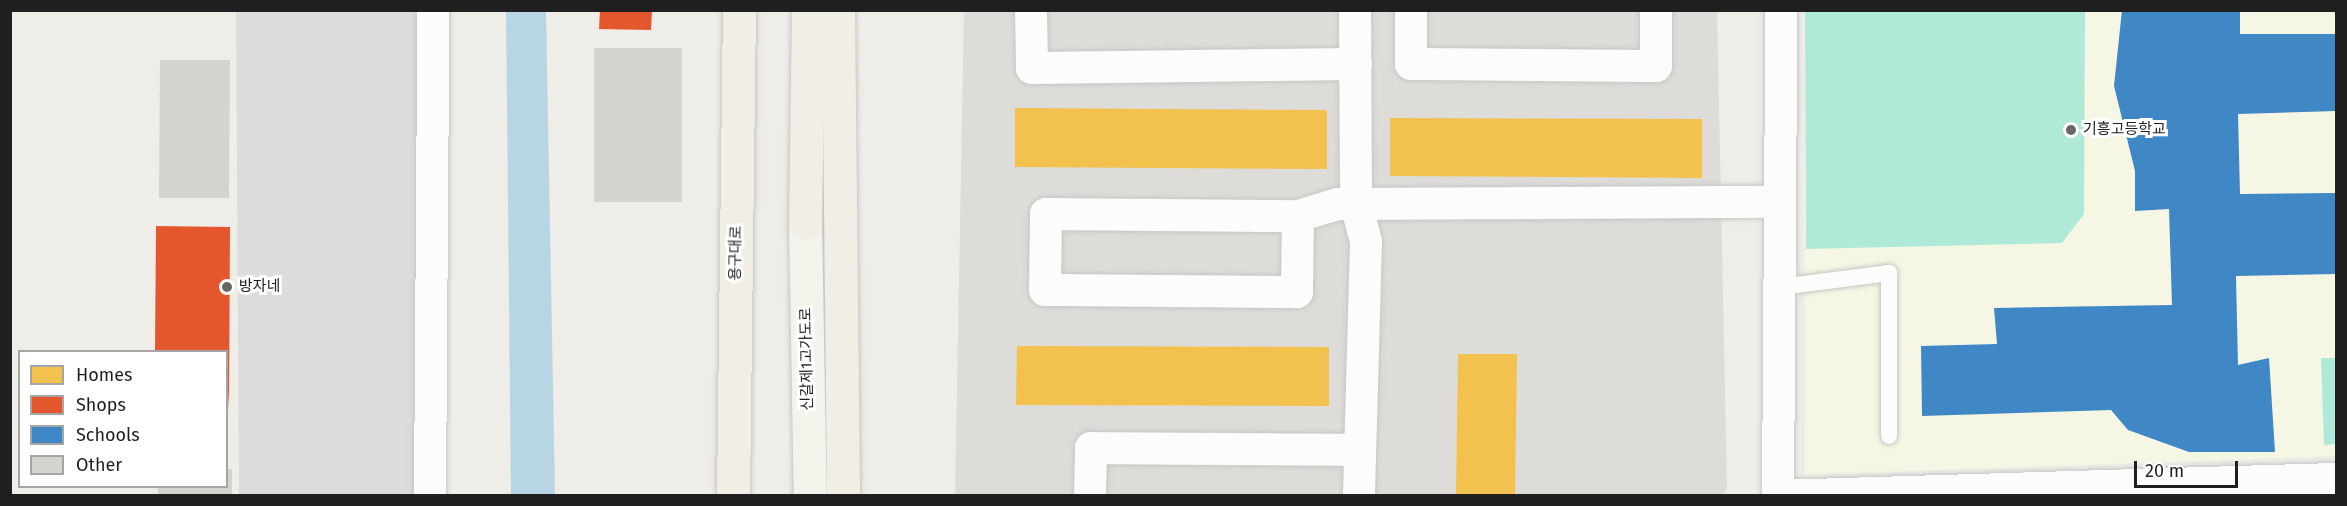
<!DOCTYPE html>
<html>
<head>
<meta charset="utf-8">
<style>
	body { margin:0 }
	#map { position:relative; width:2347px; height:506px; overflow:hidden; background:#eeede8; font-family:"Fira Sans","Noto Sans KR",sans-serif }
	div>[style] { position:absolute }
	.residential>* { inset:0; background:#dddcd9 }
	.education>* { inset:0; background:#f5f7e4 }
	.pitch>* { inset:0; background:#afead9 }
	.parking>* { inset:0; background:#dcdcda }
	.water>* { inset:0; background:#b8d5e4 }
	.homes>* { inset:0; background:#f2c14e }
	.shops>* { inset:0; background:#e4572e }
	.schools>* { inset:0; background:#3f88c5 }
	.building>* { inset:0; background:#d5d3cf }
	.roads { filter:drop-shadow(0 0 2px #c6c6c4) drop-shadow(0 0 2px #c6c6c4) }
	.service>* { height:16px; margin:-8px; padding:0 8px; transform-origin:8px; border-radius:8px; background:#fcfcfc }
	.minor>* { height:32px; margin:-16px; padding:0 16px; transform-origin:16px; border-radius:16px; background:#fcfcfc }
	.secondary>* { height:33px; margin:-16.5px; padding:0 16.5px; transform-origin:16.5px; border-radius:16.5px; background:#f2f4eb }
	.primary>* { height:33px; margin:-16.5px; padding:0 16.5px; transform-origin:16.5px; border-radius:16.5px; background:#f1eee5 }
	.dots>* { width:16px; height:16px; translate:-50% -50%; box-sizing:border-box; border:3px solid #fff; border-radius:50% }
	span { translate:-50% -50%; white-space:nowrap; text-align:center; line-height:1.15; -webkit-text-stroke:6px #fff; paint-order:stroke }
	.poi-label { font-size:15px; color:#1f1f1f }
	.left { translate:0 -50%; text-align:left }
	.street-label { font-size:15px; color:#1f1f1f }
	.frame { position:absolute; inset:0; border:12px solid #1f1f1f; pointer-events:none }
	.legend { position:absolute; left:18px; top:350px; width:210px; height:138px; box-sizing:border-box; background:#fff; border:2px solid #a5a5a5; margin:0; padding:8px 10px; list-style:none; font-size:18px; color:#1f1f1f }
	.legend li { display:flex; align-items:center; gap:12px; height:30px }
	.legend b { width:30px; border:2px solid #a5a5a5 }
	.scale { position:absolute; left:2134px; top:461px; width:104px; height:27px; box-sizing:border-box; border:3px solid #1f1f1f; border-top:0; padding-left:8px; font-size:18px; line-height:21px; white-space:nowrap; color:#1f1f1f; -webkit-text-stroke:4px #fff; paint-order:stroke }
</style>
</head>
<body>
<div id="map">
	<div class="residential">
		<div style="clip-path:polygon(964px 11px,1717px 11px,1727px 489px,1722px 495px,955px 496px)"></div>
	</div>
	<div class="education">
		<div style="clip-path:polygon(1805px 11px,2336px 11px,2336px 456px,1805px 475px)"></div>
	</div>
	<div class="pitch">
		<div style="clip-path:polygon(1805px 11px,2085px 11px,2084px 214px,2062px 243px,1806px 249px)"></div>
		<div style="clip-path:polygon(2321px 358px,2336px 358px,2336px 444px,2324px 445px)"></div>
	</div>
	<div class="parking">
		<div style="clip-path:polygon(236px 11px,433px 11px,430px 495px,239px 495px)"></div>
	</div>
	<div class="water">
		<div style="clip-path:polygon(506px 11px,546px 11px,555px 495px,511px 495px)"></div>
	</div>
	<div class="homes">
		<div style="clip-path:polygon(1015px 108px,1327px 110px,1327px 169px,1015px 167px)"></div>
		<div style="clip-path:polygon(1390px 118px,1702px 119px,1702px 178px,1390px 176px)"></div>
		<div style="clip-path:polygon(1017px 346px,1329px 347px,1329px 406px,1016px 405px)"></div>
		<div style="clip-path:polygon(1458px 354px,1517px 354px,1515px 496px,1456px 496px)"></div>
	</div>
	<div class="shops">
		<div style="clip-path:polygon(600px 10px,652px 10px,651px 30px,599px 29px)"></div>
		<div style="clip-path:polygon(156px 226px,230px 227px,229px 410px,226px 352px,155px 352px)"></div>
	</div>
	<div class="schools">
		<div style="clip-path:polygon(2122px 10px,2240px 10px,2240px 34px,2336px 34px,2336px 111px,2238px 114px,2240px 194px,2336px 193px,2336px 274px,2236px 276px,2238px 365px,2269px 358px,2275px 452px,2189px 452px,2128px 430px,2111px 410px,1922px 416px,1921px 346px,1997px 344px,1994px 308px,2172px 305px,2169px 209px,2135px 211px,2135px 171px,2114px 86px)"></div>
	</div>
	<div class="building">
		<div style="clip-path:polygon(594px 48px,682px 48px,682px 202px,594px 202px)"></div>
		<div style="clip-path:polygon(160px 60px,230px 60px,229px 198px,159px 198px)"></div>
		<div style="clip-path:polygon(226px 469px,232px 469px,232px 496px,158px 496px,158px 486px,226px 486px)"></div>
	</div>
	<div class="roads">
		<div class="service">
			<div style="left:1780px;top:287px;width:110px;rotate:-7.3deg"></div>
			<div style="left:1889px;top:273px;width:163px;rotate:90deg"></div>
		</div>
		<div class="minor">
			<div style="left:1031px;top:10px;width:58px;rotate:89deg"></div>
			<div style="left:1032px;top:68px;width:324px;rotate:-0.7deg"></div>
			<div style="left:1355px;top:10px;width:194px;rotate:89.7deg"></div>
			<div style="left:1356px;top:204px;width:39px;rotate:75deg"></div>
			<div style="left:1366px;top:242px;width:254px;rotate:91.6deg"></div>
			<div style="left:1411px;top:10px;width:54px;rotate:90deg"></div>
			<div style="left:1411px;top:64px;width:245px;rotate:0.5deg"></div>
			<div style="left:1656px;top:66px;width:56px;rotate:-90deg"></div>
			<div style="left:1298px;top:216px;width:76px;rotate:90.8deg"></div>
			<div style="left:1297px;top:292px;width:252px;rotate:-179.5deg"></div>
			<div style="left:1045px;top:290px;width:76px;rotate:-89.2deg"></div>
			<div style="left:1046px;top:214px;width:252px;rotate:0.5deg"></div>
			<div style="left:1298px;top:216px;width:42px;rotate:-16.7deg"></div>
			<div style="left:1338px;top:204px;width:441px;rotate:-0.3deg"></div>
			<div style="left:1778px;top:495px;width:485px;rotate:-89.6deg"></div>
			<div style="left:430px;top:496px;width:486px;rotate:-89.6deg"></div>
			<div style="left:1090px;top:496px;width:48px;rotate:-88.8deg"></div>
			<div style="left:1091px;top:448px;width:267px;rotate:0.4deg"></div>
			<div style="left:1778px;top:496px;width:558px;rotate:-1.75deg"></div>
		</div>
		<div class="secondary">
			<div style="left:805px;top:223px;width:273px;rotate:89deg"></div>
		</div>
		<div class="primary">
			<div style="left:838px;top:10px;width:486px;rotate:89.4deg"></div>
			<div style="left:805px;top:223px;width:213px;rotate:-89.2deg"></div>
			<div style="left:733px;top:496px;width:486px;rotate:-89.3deg"></div>
		</div>
	</div>
	<div class="dots">
		<div style="left:2071px;top:130px;background:#676765"></div>
		<div style="left:227px;top:287px;background:#676765"></div>
	</div>
	<div class="poi-label">
		<span class="left" style="left:2083px;top:130px">기흥고등학교</span>
		<span class="left" style="left:239px;top:287px">방자네</span>
	</div>
	<div class="street-label">
		<span style="left:736px;top:253px;rotate:-89deg">용구대로</span>
		<span style="left:807px;top:359px;rotate:-91deg">신갈제1고가도로</span>
	</div>
	<div class="frame"></div>
	<ul class="legend">
	<li><b style="height:16px;background:#f2c14e"></b>Homes</li>
	<li><b style="height:16px;background:#e4572e"></b>Shops</li>
	<li><b style="height:16px;background:#3f88c5"></b>Schools</li>
	<li><b style="height:16px;background:#d5d3cf"></b>Other</li>
	</ul>
	<div class="scale">20 m</div>
</div>
</body>
</html>
